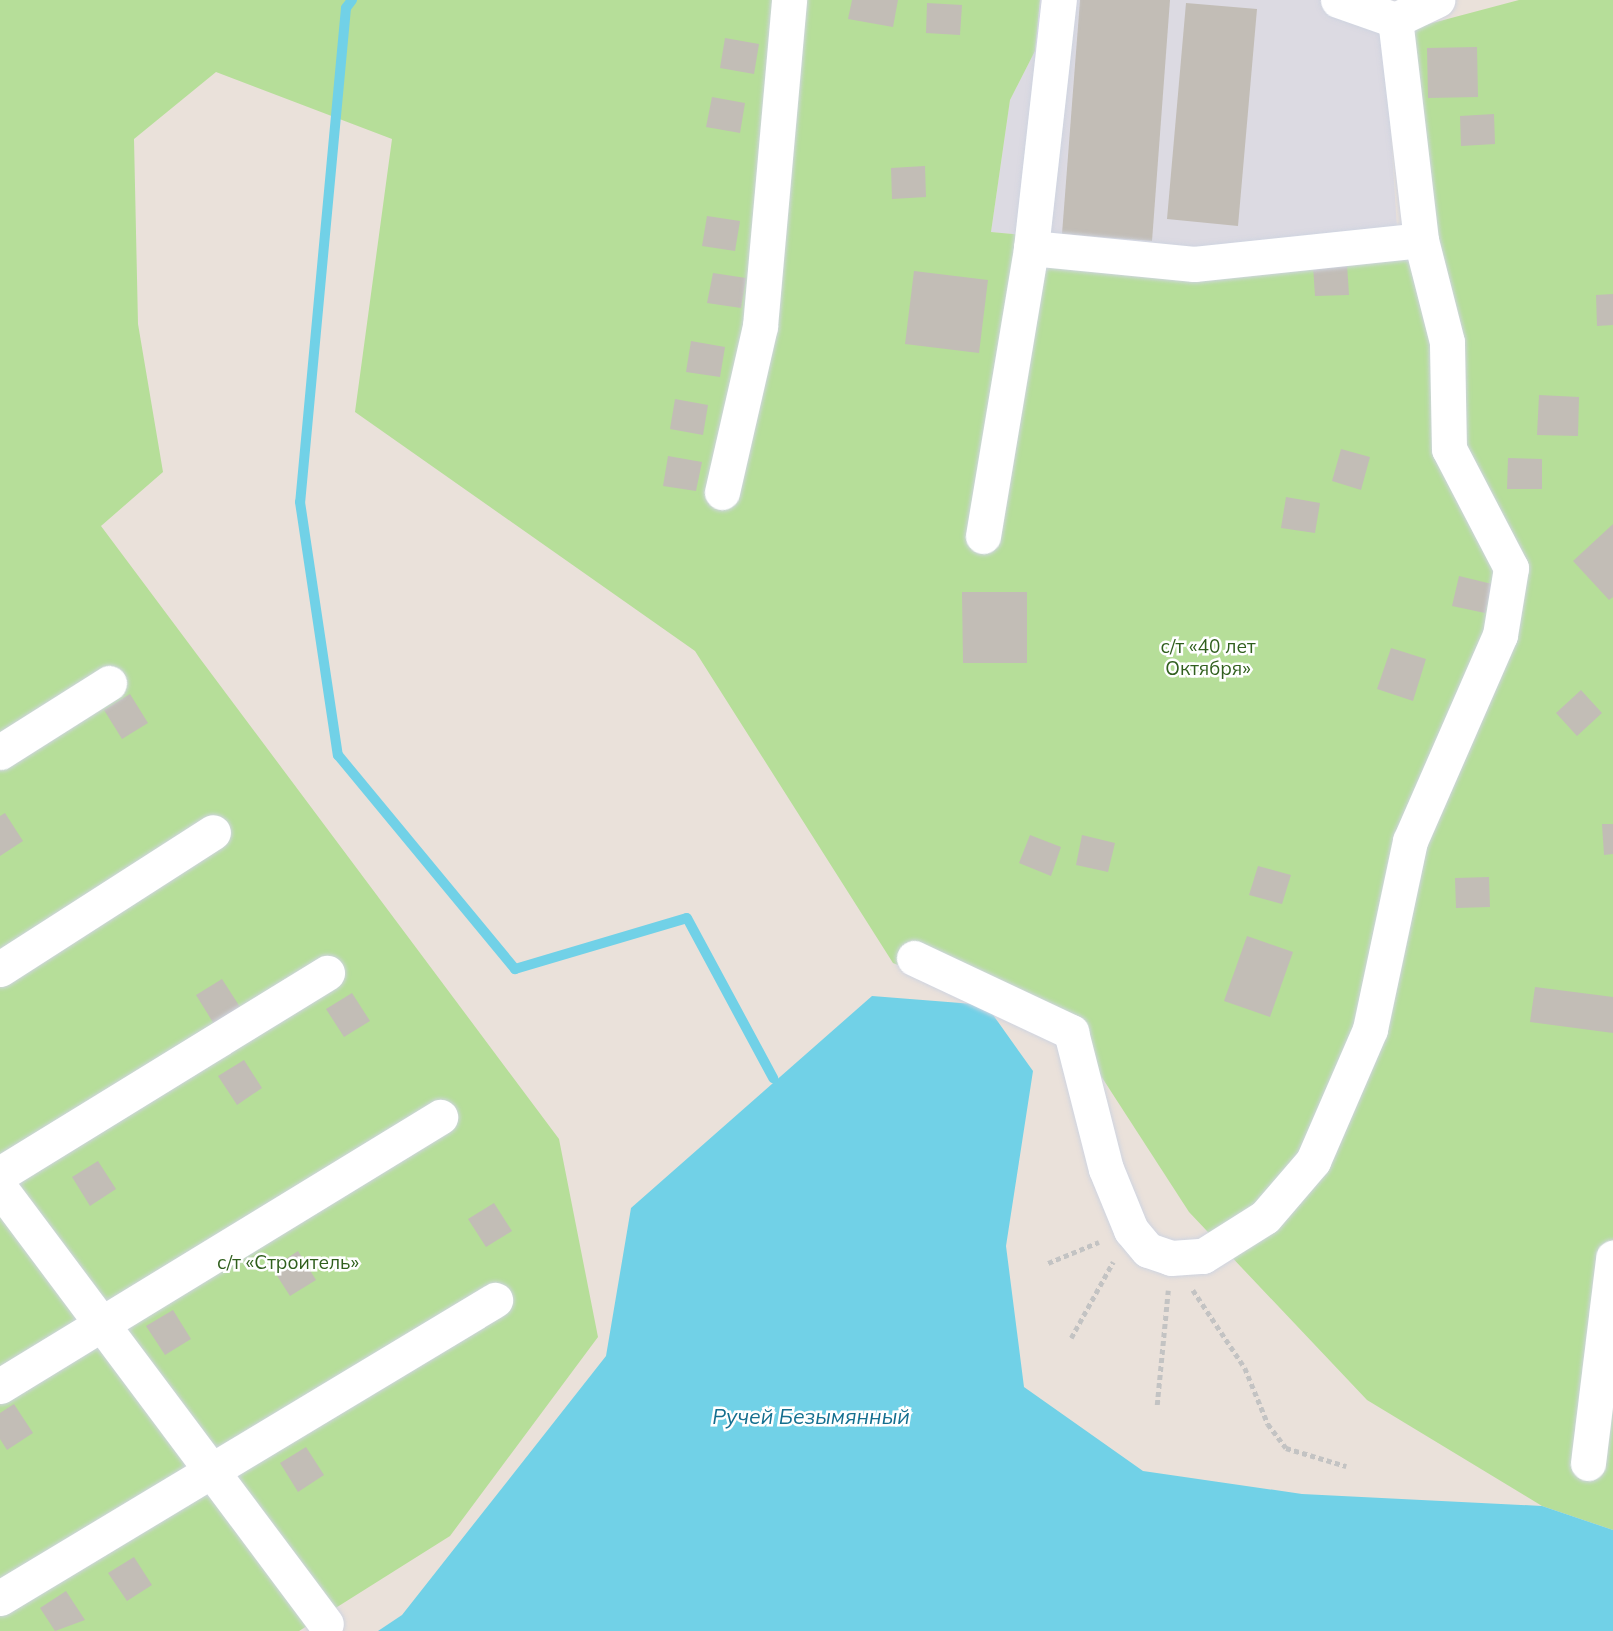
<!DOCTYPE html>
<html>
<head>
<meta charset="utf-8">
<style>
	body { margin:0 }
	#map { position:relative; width:1613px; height:1631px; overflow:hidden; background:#eae1da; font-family:Mulish,sans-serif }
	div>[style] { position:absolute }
	.industrial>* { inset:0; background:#dcdae2 }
	.green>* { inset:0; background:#b6de99 }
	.water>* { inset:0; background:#71d1e7 }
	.stream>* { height:10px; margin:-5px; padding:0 5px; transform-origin:5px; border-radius:5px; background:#71d1e7 }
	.building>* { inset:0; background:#c2bdb6 }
	.path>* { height:4.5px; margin-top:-2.25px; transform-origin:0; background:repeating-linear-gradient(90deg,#c3c3c3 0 5px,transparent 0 8.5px) }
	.roads { filter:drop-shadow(0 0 2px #cfd4e0) drop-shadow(0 0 2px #cfd4e0) }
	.minor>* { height:35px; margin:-17.5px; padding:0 17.5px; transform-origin:17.5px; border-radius:17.5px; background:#fff }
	span { translate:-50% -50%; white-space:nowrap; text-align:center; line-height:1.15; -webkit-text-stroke:5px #fff; paint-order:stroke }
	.park-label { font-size:19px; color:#305f1d }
	.water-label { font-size:21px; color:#146f8f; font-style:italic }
</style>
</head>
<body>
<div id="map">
	<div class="industrial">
		<div style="clip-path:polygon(1040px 0,1382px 0,1397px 228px,1217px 252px,991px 232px,1010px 100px,1035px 51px)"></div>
	</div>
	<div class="green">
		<div style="clip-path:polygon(0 0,1040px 0,1035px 51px,1010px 100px,991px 232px,1217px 252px,1429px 253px,1406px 30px,1519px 0,1613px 0,1613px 1530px,1542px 1506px,1367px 1400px,1189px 1212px,1090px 1059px,998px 1006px,893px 963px,695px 651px,355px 412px,392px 139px,216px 72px,134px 139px,138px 324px,163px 472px,101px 526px,559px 1139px,598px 1337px,450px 1536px,299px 1631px,0 1631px)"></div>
	</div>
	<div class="water">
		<div style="clip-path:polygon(872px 996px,986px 1005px,1033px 1071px,1006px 1246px,1024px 1387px,1143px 1471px,1302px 1494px,1542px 1506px,1613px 1530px,1613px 1631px,378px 1631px,402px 1615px,606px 1356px,631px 1208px)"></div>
	</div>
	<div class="stream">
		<div style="left:352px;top:0;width:10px;rotate:127deg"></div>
		<div style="left:346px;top:8px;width:496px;rotate:95.3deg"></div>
		<div style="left:300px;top:502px;width:256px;rotate:81.5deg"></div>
		<div style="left:338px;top:755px;width:278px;rotate:50.4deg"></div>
		<div style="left:515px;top:969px;width:179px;rotate:-16.5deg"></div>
		<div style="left:687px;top:918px;width:182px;rotate:61.7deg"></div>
	</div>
	<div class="building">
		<div style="clip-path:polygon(852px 0,898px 0,893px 27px,848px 19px)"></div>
		<div style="clip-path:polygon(1080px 0,1170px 0,1152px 241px,1062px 234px)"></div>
		<div style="clip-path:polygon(927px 3px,962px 5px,960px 35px,926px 33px)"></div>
		<div style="clip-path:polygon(1186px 3px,1257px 9px,1238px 226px,1167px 219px)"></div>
		<div style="clip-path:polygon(725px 38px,759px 44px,754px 74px,720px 68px)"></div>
		<div style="clip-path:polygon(1477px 47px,1478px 97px,1428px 98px,1427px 48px)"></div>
		<div style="clip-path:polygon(712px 97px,745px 103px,740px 133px,706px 127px)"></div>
		<div style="clip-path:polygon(1494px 114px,1495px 144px,1461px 146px,1460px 116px)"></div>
		<div style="clip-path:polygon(925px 166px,926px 197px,892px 199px,891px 168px)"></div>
		<div style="clip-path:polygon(707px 216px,740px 221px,735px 251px,702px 246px)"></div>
		<div style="clip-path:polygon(1347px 264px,1349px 295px,1315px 296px,1313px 266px)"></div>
		<div style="clip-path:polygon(914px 271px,988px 280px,979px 353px,905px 344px)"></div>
		<div style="clip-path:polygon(713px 273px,746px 278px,741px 308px,707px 303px)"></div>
		<div style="clip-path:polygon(1613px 294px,1613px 325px,1597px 326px,1596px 295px)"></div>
		<div style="clip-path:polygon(691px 341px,725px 347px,720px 377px,686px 372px)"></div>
		<div style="clip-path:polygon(1539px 395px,1579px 397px,1578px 436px,1537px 435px)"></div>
		<div style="clip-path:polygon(675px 399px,708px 405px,703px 435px,670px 429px)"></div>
		<div style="clip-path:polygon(1341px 449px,1370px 457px,1361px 490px,1332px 481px)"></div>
		<div style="clip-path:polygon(668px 456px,702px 462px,696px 491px,663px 486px)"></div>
		<div style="clip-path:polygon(1508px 458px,1542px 459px,1542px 489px,1507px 489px)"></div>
		<div style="clip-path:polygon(1286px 497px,1320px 503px,1315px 533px,1281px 528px)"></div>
		<div style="clip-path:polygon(1613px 524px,1613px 597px,1609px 600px,1573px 561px)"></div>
		<div style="clip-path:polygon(1459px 576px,1492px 584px,1485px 613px,1452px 606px)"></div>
		<div style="clip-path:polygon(962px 592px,1027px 592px,1027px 663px,963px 663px)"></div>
		<div style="clip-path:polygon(1391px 648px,1426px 659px,1413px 701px,1377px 689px)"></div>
		<div style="clip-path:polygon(1581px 690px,1602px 713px,1577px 736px,1556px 713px)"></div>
		<div style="clip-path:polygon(130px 694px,148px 723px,122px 739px,104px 710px)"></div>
		<div style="clip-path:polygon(5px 813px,23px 841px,0 856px,0 816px)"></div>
		<div style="clip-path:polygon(1602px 824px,1613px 824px,1613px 854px,1604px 855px)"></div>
		<div style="clip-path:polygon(1030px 835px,1061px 847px,1051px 876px,1019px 863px)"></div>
		<div style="clip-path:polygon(1082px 835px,1115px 843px,1108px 872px,1076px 865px)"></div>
		<div style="clip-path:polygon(1258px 866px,1291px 875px,1282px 904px,1249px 895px)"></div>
		<div style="clip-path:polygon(1489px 877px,1490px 907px,1456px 908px,1455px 878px)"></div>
		<div style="clip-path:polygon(1247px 936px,1293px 952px,1270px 1017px,1224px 1001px)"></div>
		<div style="clip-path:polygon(222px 979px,240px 1007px,214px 1024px,196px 995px)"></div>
		<div style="clip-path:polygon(1535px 987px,1613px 997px,1613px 1033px,1530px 1022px)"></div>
		<div style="clip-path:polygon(352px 993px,370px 1021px,344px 1037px,326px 1009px)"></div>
		<div style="clip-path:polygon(244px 1060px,262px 1088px,237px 1105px,218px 1076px)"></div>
		<div style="clip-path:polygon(98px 1161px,116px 1189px,90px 1206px,72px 1177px)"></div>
		<div style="clip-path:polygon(494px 1203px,512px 1231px,486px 1247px,468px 1219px)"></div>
		<div style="clip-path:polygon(298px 1251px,316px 1280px,290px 1296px,272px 1268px)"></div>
		<div style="clip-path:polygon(173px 1310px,191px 1339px,165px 1355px,146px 1326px)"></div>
		<div style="clip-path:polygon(14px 1404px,33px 1433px,7px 1450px,0 1439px,0 1413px)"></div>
		<div style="clip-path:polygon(306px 1447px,324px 1475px,298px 1492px,280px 1463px)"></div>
		<div style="clip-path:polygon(134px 1557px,152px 1585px,127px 1601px,108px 1573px)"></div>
		<div style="clip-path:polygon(66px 1591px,85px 1620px,55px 1631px,40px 1608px)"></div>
	</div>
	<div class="path">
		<div style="left:1048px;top:1263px;width:55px;rotate:-22.4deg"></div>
		<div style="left:1193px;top:1290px;width:94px;rotate:56.3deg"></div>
		<div style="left:1245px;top:1368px;width:61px;rotate:67.7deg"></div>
		<div style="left:1268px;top:1424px;width:30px;rotate:53deg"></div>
		<div style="left:1286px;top:1448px;width:63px;rotate:16.7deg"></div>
		<div style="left:1071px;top:1338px;width:87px;rotate:-61.1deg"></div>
		<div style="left:1157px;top:1405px;width:115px;rotate:-84.5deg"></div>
	</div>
	<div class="roads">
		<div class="minor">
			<div style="left:1338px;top:0;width:60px;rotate:19.3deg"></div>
			<div style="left:1031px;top:248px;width:164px;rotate:5.6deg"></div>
			<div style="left:1194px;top:264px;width:228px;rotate:-6deg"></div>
			<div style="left:722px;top:492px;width:170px;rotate:-77.1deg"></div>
			<div style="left:760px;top:326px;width:327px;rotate:-84.9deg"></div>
			<div style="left:983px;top:536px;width:292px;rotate:-80.5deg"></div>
			<div style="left:1031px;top:248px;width:250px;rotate:-83.6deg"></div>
			<div style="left:0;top:752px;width:129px;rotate:-32.3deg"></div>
			<div style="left:914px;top:958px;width:174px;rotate:25.2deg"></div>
			<div style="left:1071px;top:1032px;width:141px;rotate:75.7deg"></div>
			<div style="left:1106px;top:1169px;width:66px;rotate:67.7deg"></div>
			<div style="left:1131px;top:1230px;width:26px;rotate:50deg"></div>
			<div style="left:1148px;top:1250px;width:24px;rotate:19deg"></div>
			<div style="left:1171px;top:1258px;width:32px;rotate:-4deg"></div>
			<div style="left:1203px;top:1256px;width:73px;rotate:-32.2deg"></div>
			<div style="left:1265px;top:1217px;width:74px;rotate:-49.4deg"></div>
			<div style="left:1313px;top:1161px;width:144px;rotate:-66.6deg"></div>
			<div style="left:1370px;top:1029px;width:192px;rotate:-78deg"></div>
			<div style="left:1410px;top:841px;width:225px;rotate:-66.4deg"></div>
			<div style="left:1500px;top:635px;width:68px;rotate:-80.7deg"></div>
			<div style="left:1511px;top:568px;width:134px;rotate:-117.5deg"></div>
			<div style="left:1449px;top:449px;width:107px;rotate:-91.1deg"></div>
			<div style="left:1447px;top:342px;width:105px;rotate:-104.3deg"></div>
			<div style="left:1421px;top:240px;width:222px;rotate:-96.7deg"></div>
			<div style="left:1395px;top:20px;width:47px;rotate:-25.5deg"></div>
			<div style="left:0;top:969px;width:253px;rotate:-32.7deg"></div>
			<div style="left:0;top:1174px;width:384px;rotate:-31.6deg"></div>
			<div style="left:0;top:1188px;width:544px;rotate:53.21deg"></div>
			<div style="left:0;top:1386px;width:516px;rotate:-31.44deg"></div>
			<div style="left:1588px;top:1463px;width:207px;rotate:-83deg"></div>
			<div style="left:0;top:1598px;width:578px;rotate:-31.05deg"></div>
		</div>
	</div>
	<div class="park-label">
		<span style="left:1208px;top:658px">с/т «40 лет<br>Октября»</span>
		<span style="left:288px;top:1263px">с/т «Строитель»</span>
	</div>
	<div class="water-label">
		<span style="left:811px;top:1416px">Ручей Безымянный</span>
	</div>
</div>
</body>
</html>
